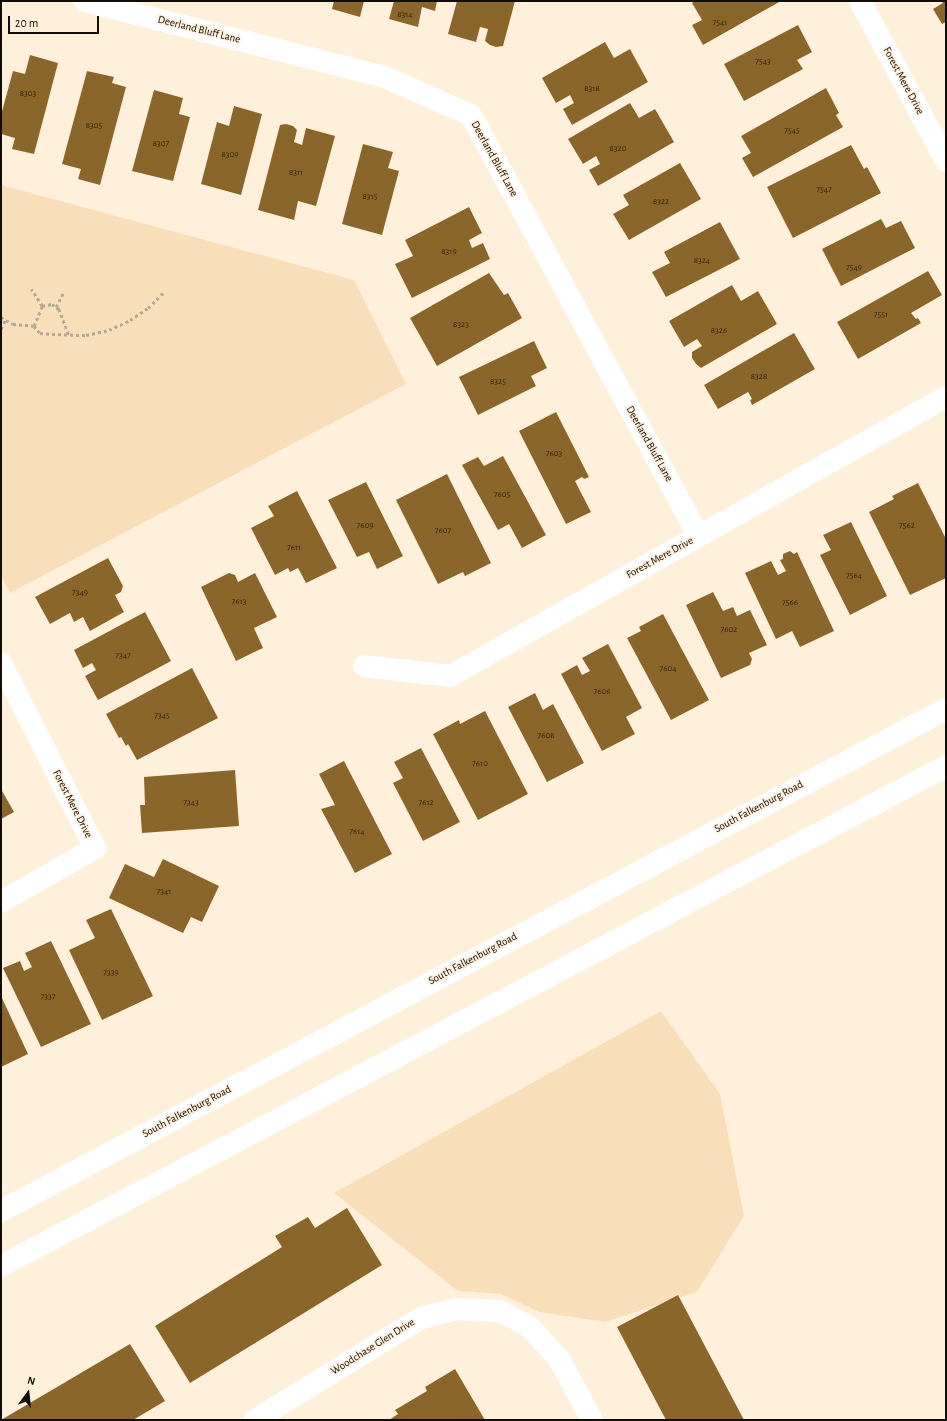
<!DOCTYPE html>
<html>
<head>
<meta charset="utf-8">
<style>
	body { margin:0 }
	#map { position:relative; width:947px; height:1421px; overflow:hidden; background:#fef0db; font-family:"Alegreya Sans",sans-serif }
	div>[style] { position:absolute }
	.green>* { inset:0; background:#f8dfba }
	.building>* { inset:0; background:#8b662b }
	.path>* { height:2.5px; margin-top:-1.25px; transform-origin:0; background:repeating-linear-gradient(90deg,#b4a999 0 3px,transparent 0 6px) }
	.minor>* { height:22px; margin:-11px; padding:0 11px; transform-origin:11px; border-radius:11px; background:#fff }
	.tertiary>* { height:22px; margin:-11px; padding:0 11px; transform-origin:11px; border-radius:11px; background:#fff }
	span { translate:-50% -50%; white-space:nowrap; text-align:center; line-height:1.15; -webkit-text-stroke:3px #fef0db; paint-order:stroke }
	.number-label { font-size:9px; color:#30230f }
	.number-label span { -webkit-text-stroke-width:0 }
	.street-label { font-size:11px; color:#110d06 }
	.frame { position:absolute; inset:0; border:2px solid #110d06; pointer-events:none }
	.north { position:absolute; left:8px; top:1373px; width:40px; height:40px; -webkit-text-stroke:3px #fef0db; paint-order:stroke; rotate:15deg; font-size:11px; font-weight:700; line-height:16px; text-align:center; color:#110d06 }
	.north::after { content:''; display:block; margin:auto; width:14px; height:18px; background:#110d06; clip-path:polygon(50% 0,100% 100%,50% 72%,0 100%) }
	.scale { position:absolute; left:8px; top:16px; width:91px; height:18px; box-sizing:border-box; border:2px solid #110d06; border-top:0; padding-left:5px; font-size:12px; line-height:14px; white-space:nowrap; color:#110d06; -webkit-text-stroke:3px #fef0db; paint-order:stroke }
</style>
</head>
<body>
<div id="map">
	<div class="green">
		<div style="clip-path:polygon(1px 185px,354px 280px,406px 384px,10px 593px,1px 576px)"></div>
		<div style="clip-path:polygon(661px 1011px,720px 1094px,744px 1216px,697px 1292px,605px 1322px,539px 1312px,501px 1294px,458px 1291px,334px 1193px)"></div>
	</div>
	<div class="building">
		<div style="clip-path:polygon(334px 1px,364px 1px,360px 17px,332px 9px)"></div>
		<div style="clip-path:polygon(394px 1px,437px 1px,435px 11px,422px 7px,418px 27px,389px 19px)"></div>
		<div style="clip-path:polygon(457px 1px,515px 1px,503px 46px,496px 47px,490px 45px,485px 41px,488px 29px,480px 27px,476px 42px,448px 34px)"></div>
		<div style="clip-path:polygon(695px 1px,781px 1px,703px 45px,692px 25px,702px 20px,692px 3px)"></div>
		<div style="clip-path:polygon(941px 1px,946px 1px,946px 22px,942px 24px,933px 9px,943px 3px)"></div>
		<div style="clip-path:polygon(798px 25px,812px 52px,797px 60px,803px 69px,744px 101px,724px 64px)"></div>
		<div style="clip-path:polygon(605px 42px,614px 58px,630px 49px,648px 82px,572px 125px,563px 109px,574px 103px,570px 95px,556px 103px,542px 78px)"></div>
		<div style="clip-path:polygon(30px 55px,58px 63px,34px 154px,12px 149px,15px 138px,1px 134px,1px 115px,13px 71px,25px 74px)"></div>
		<div style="clip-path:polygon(87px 71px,114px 77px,112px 83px,126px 87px,100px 185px,78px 179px,81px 169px,62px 164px)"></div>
		<div style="clip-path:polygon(826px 88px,839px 113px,836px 115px,843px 127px,753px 177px,742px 158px,751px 153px,741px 136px)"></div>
		<div style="clip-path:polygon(154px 90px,183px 98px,179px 114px,190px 117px,173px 181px,132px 171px)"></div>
		<div style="clip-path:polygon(630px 103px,639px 118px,655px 109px,674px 142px,598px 186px,589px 170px,600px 164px,596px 156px,583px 164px,568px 139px)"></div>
		<div style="clip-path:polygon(234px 106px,262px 114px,241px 195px,201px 184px,217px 122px,229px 126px)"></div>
		<div style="clip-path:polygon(286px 124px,293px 126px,297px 130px,294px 142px,302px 145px,306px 128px,335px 136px,316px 206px,298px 201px,294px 220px,258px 210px,280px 125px)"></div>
		<div style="clip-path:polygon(363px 144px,393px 152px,388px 168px,399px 171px,382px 235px,342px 224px)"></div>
		<div style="clip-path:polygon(851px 145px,864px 169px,867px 167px,881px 193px,793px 238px,767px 187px)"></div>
		<div style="clip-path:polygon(680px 163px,701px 199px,629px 240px,613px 214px,629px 205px,623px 195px)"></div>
		<div style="clip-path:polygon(469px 207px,482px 233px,469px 240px,472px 248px,483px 243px,490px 259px,412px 298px,395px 264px,413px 256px,405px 240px)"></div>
		<div style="clip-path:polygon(881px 219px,886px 228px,901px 221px,915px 248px,841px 286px,822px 249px)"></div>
		<div style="clip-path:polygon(720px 222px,740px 259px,666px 297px,652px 272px,670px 263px,664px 252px)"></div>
		<div style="clip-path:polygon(928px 271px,942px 295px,911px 313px,916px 319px,918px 318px,921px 323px,858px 359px,837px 322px)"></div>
		<div style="clip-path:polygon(489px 273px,504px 295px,508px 293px,522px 318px,437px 366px,410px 318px)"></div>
		<div style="clip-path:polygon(732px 285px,741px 301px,758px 291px,777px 324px,701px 368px,696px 364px,692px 358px,692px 352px,702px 346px,697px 339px,684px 347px,669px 321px)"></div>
		<div style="clip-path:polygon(794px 333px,815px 369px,752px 405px,750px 400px,752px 399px,748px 392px,718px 409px,704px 385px)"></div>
		<div style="clip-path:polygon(534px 341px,547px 368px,531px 376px,536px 386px,478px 415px,459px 377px)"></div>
		<div style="clip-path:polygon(556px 412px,589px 477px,584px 479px,582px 477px,575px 481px,591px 512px,566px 524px,519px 431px)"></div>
		<div style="clip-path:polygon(503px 456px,546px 535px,522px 548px,509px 524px,498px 530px,462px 465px,478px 457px,484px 466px)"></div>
		<div style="clip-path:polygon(447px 474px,491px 563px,465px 576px,463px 572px,438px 584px,396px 500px)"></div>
		<div style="clip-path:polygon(366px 482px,403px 556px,377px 569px,369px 552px,357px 557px,328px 500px)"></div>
		<div style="clip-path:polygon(918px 483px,946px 539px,946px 578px,910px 595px,869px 512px,894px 499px,892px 496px)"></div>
		<div style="clip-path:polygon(297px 491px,337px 568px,306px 583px,298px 568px,290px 572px,288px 568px,275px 575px,251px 528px,274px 516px,268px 506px)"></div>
		<div style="clip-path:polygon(851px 522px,887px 596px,850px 615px,820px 555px,831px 550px,823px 535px)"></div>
		<div style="clip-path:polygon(790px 551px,794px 554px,797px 552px,834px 631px,800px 647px,792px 631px,776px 639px,745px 573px,771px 561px,778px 575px,786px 571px,780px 560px,783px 559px,783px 554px)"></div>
		<div style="clip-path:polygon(108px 558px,123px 586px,121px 592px,115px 595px,124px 612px,90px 631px,83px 617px,74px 622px,70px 613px,50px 624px,35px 597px)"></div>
		<div style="clip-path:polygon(229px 573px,235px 575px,238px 582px,255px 573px,277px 617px,254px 628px,263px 648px,236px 661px,201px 587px)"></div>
		<div style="clip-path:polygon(713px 592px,723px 611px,733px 607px,737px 616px,750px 610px,767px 645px,749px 653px,752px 659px,750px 665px,721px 678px,686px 605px)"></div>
		<div style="clip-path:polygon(145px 612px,171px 661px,98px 700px,85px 676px,96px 670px,92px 663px,83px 668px,74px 650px)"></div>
		<div style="clip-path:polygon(663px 614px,709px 700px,671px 720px,627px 638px,641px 631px,639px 627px)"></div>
		<div style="clip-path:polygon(608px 644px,642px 708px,626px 717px,635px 734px,602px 751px,561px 674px,577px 665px,582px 675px,590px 671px,582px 658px)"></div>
		<div style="clip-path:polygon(192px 668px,218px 718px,137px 760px,128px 744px,126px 746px,121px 737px,119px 738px,106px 714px)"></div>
		<div style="clip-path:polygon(535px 693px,543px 710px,553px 704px,584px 763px,547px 782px,508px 707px)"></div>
		<div style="clip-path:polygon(485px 711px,528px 794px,478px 820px,433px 734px,459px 720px,460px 724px)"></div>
		<div style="clip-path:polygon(421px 748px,460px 822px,423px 841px,393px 783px,403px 778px,394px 762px)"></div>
		<div style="clip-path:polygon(344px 761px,392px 854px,355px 873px,321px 809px,335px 805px,319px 774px)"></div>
		<div style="clip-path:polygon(235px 770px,239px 826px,142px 833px,140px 805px,145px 805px,144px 777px)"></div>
		<div style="clip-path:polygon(1px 789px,14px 812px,1px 819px)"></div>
		<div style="clip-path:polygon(163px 859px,219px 886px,202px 922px,191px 917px,183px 933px,109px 898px,125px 864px,154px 877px)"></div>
		<div style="clip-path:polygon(111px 909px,153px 996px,102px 1020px,69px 950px,95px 938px,86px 920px)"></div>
		<div style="clip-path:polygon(51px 941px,91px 1024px,41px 1047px,3px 968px,20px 961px,24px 971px,32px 967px,25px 953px)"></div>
		<div style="clip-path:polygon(1px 996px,28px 1054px,1px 1067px)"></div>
		<div style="clip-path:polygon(347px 1208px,382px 1265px,190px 1383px,155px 1326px,282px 1247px,275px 1236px,308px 1217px,315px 1228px)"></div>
		<div style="clip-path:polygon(678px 1295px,744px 1420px,666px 1420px,617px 1327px)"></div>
		<div style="clip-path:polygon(130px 1344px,165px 1401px,133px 1420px,1px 1420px)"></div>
		<div style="clip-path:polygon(455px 1369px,485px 1420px,389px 1420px,398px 1414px,395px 1410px,427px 1391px,425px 1387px)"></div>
	</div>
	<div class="path">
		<div style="left:42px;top:306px;width:10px;rotate:-11deg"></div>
		<div style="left:52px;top:304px;width:9px;rotate:36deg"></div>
		<div style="left:59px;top:309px;width:28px;rotate:69deg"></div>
		<div style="left:56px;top:307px;width:18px;rotate:-63deg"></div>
		<div style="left:1px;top:317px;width:14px;rotate:30deg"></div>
		<div style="left:13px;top:324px;width:21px;rotate:5deg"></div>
		<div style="left:34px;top:326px;width:22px;rotate:-68deg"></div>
		<div style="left:42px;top:306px;width:20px;rotate:-123deg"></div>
		<div style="left:34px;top:326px;width:9px;rotate:49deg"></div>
		<div style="left:40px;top:333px;width:12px;rotate:5deg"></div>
		<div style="left:52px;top:334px;width:34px;rotate:2deg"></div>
		<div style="left:86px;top:335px;width:24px;rotate:-12deg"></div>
		<div style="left:109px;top:330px;width:23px;rotate:-25deg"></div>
		<div style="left:130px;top:320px;width:22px;rotate:-34deg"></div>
		<div style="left:148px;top:308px;width:23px;rotate:-45deg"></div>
		<div style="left:1px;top:329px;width:10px;rotate:-66deg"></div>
	</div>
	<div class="minor">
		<div style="left:85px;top:1px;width:306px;rotate:14.2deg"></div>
		<div style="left:382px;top:76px;width:97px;rotate:23.7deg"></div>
		<div style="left:471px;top:115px;width:479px;rotate:61.6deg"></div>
		<div style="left:860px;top:1px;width:182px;rotate:61.7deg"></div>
		<div style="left:1px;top:663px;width:208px;rotate:63.1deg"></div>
		<div style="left:95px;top:848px;width:108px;rotate:150.1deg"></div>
		<div style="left:364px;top:666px;width:87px;rotate:6.6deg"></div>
		<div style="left:450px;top:676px;width:569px;rotate:-29.36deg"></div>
		<div style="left:255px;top:1420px;width:195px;rotate:-31.6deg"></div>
		<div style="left:421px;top:1318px;width:36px;rotate:-14deg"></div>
		<div style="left:456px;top:1309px;width:43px;rotate:2.7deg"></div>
		<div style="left:499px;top:1311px;width:34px;rotate:27deg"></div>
		<div style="left:529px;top:1326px;width:45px;rotate:47.7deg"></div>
		<div style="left:559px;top:1359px;width:69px;rotate:61.6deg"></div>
	</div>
	<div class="tertiary">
		<div style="left:1px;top:1211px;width:1070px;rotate:-27.98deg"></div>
		<div style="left:1px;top:1266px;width:1069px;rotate:-27.88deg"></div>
	</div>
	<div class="number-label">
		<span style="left:405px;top:15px">8314</span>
		<span style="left:720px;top:23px">7541</span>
		<span style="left:763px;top:62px">7543</span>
		<span style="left:592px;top:89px">8318</span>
		<span style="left:28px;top:94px">8303</span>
		<span style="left:94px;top:126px">8305</span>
		<span style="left:792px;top:131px">7545</span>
		<span style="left:161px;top:144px">8307</span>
		<span style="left:618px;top:149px">8320</span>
		<span style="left:230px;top:155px">8309</span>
		<span style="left:296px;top:173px">8311</span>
		<span style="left:824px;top:190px">7547</span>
		<span style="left:370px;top:197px">8315</span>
		<span style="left:661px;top:202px">8322</span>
		<span style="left:449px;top:252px">8319</span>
		<span style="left:702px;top:261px">8324</span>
		<span style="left:854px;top:268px">7549</span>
		<span style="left:881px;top:315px">7551</span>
		<span style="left:461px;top:325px">8323</span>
		<span style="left:719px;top:331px">8326</span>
		<span style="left:759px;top:377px">8328</span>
		<span style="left:498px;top:382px">8325</span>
		<span style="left:554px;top:454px">7603</span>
		<span style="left:502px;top:495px">7605</span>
		<span style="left:365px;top:526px">7609</span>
		<span style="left:907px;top:526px">7562</span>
		<span style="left:443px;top:531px">7607</span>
		<span style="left:294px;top:548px">7611</span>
		<span style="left:854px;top:576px">7564</span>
		<span style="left:80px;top:593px">7349</span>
		<span style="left:239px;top:602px">7613</span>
		<span style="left:790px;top:603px">7566</span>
		<span style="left:729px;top:630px">7602</span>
		<span style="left:123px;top:656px">7347</span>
		<span style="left:668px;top:669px">7604</span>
		<span style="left:602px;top:692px">7606</span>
		<span style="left:162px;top:716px">7345</span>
		<span style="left:546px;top:736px">7608</span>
		<span style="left:480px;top:764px">7610</span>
		<span style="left:191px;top:803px">7343</span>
		<span style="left:426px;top:803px">7612</span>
		<span style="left:357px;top:832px">7614</span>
		<span style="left:164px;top:892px">7341</span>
		<span style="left:111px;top:973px">7339</span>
		<span style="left:48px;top:997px">7337</span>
	</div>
	<div class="street-label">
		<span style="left:199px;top:30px;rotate:14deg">Deerland Bluff Lane</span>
		<span style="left:903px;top:81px;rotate:62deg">Forest Mere Drive</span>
		<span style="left:494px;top:159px;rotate:61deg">Deerland Bluff Lane</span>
		<span style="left:649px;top:444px;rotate:61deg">Deerland Bluff Lane</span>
		<span style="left:660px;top:558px;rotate:-29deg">Forest Mere Drive</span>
		<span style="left:72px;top:804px;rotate:63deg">Forest Mere Drive</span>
		<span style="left:759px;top:807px;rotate:-28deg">South Falkenburg Road</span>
		<span style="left:473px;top:959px;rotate:-28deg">South Falkenburg Road</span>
		<span style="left:187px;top:1112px;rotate:-28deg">South Falkenburg Road</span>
		<span style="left:373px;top:1347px;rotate:-32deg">Woodchase Glen Drive</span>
	</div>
	<div class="frame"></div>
	<div class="north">N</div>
	<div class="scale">20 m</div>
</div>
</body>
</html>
